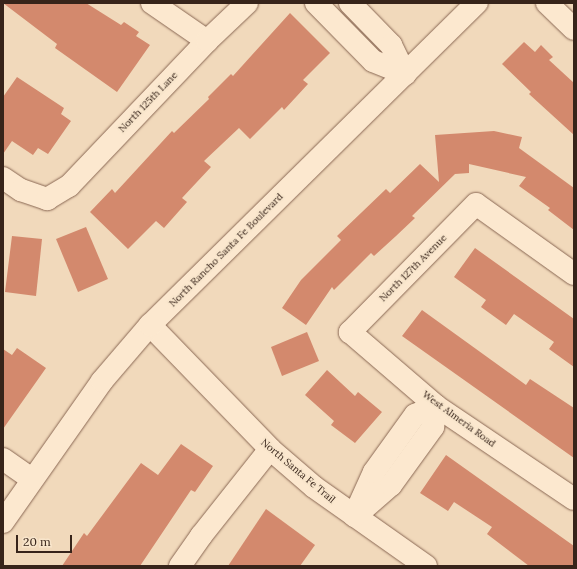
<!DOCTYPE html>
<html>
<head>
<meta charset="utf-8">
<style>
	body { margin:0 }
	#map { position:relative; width:577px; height:569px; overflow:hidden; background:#f1d9bb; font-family:Lora,serif }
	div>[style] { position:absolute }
	.building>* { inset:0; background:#d3896d }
	.roads { filter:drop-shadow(0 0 1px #8a6854) drop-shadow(0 0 1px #8a6854) }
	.minor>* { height:22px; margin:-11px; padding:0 11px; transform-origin:11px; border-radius:11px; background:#fce8cf }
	span { translate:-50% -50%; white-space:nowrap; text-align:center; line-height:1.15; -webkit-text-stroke:3.5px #f8e5cb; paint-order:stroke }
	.street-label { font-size:10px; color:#37241a }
	.frame { position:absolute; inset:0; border:4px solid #37241a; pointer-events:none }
	.scale { position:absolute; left:16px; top:535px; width:56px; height:18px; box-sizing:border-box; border:2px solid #37241a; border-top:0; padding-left:5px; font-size:12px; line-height:14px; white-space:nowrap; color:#37241a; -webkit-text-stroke:3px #f8e5cb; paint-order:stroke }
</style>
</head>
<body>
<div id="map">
	<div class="building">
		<div style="clip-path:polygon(3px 3px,86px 3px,121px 25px,124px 22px,139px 32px,136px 36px,150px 45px,117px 92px,55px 48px,57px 44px)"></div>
		<div style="clip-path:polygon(290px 13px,330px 53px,303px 80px,308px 84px,284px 110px,282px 107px,250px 139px,239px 128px,204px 161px,211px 167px,182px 198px,187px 202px,164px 228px,156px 221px,128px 249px,90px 212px,112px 189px,115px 193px,172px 131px,174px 133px,209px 99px,208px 97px,231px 74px,233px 76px)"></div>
		<div style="clip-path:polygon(524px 42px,535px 52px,541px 45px,553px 57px,549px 60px,574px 83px,574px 135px,529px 94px,531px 92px,502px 64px)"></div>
		<div style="clip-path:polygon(17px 77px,64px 108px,61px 114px,71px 121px,48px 154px,38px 148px,33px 155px,12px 141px,3px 154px,3px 97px)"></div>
		<div style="clip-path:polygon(494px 131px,522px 137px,519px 148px,574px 188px,574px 230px,548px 210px,550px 208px,519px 186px,526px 177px,469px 164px,469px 173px,455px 174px,412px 216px,415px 218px,396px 236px,374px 256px,371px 253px,334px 290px,332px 287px,306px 325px,282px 308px,301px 280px,341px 240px,337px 236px,386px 189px,390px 193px,420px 164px,439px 182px,435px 135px)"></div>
		<div style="clip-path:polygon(86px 227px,108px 279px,78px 292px,56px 239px)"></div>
		<div style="clip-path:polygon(12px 236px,42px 239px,36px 296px,5px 292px)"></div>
		<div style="clip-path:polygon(475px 248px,574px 319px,574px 367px,549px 349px,554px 342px,514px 314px,506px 325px,481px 307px,486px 300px,454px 277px)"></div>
		<div style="clip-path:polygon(422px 310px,526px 385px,530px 379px,574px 408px,574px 458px,402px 336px)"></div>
		<div style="clip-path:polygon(307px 332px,319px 361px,282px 376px,271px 347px)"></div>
		<div style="clip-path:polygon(17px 348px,46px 368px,3px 429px,3px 349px,12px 355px)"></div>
		<div style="clip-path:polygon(327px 370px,355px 396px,358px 392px,382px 412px,355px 443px,331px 425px,334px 421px,305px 395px)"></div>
		<div style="clip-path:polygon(181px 444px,213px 466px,195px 492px,191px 490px,140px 566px,62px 566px,84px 533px,87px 536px,141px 463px,158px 475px)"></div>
		<div style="clip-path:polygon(446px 455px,574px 546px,574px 566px,529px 566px,487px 534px,492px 527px,454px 502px,448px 511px,420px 493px)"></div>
		<div style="clip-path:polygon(266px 509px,315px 545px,300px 566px,228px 566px)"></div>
	</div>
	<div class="roads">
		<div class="minor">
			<div style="left:152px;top:3px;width:67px;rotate:34.6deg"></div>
			<div style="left:316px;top:3px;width:81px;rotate:45.5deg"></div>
			<div style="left:373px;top:61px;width:35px;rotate:22deg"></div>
			<div style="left:350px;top:3px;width:59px;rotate:45.7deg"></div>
			<div style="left:391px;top:45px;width:32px;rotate:64deg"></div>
			<div style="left:547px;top:3px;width:37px;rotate:44deg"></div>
			<div style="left:3px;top:178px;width:22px;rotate:34deg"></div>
			<div style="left:21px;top:190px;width:28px;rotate:19deg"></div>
			<div style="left:47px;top:199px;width:26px;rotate:-31deg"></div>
			<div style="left:69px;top:186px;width:200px;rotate:-46.4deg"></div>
			<div style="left:207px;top:41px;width:55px;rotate:-43.5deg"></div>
			<div style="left:574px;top:274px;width:120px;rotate:-144.5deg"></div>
			<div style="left:476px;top:204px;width:180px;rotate:134.5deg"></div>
			<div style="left:350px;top:332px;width:113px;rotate:40.7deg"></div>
			<div style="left:436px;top:406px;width:166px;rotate:34deg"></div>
			<div style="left:150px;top:325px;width:173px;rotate:45.9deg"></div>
			<div style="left:270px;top:449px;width:58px;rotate:40.8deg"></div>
			<div style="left:314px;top:487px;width:137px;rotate:35.2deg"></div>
			<div style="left:3px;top:459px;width:35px;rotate:35deg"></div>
			<div style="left:360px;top:512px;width:41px;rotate:-41.1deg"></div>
			<div style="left:391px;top:485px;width:72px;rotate:-54.1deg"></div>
			<div style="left:433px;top:427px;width:21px;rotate:-82deg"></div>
			<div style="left:354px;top:516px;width:48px;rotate:-65.6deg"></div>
			<div style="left:374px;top:472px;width:70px;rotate:-54.3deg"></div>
			<div style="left:415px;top:415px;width:23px;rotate:-23deg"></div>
			<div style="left:3px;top:522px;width:172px;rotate:-54.9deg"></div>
			<div style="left:102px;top:381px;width:74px;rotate:-49.4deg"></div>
			<div style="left:150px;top:325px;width:459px;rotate:-44.6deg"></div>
			<div style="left:180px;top:566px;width:37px;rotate:-55deg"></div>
			<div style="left:201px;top:536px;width:111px;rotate:-51.6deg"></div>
		</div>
	</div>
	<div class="street-label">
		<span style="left:148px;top:102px;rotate:-46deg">North 125th Lane</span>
		<span style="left:226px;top:250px;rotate:-45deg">North Rancho Santa Fe Boulevard</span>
		<span style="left:413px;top:268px;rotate:-45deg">North 127th Avenue</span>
		<span style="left:459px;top:419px;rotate:36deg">West Almeria Road</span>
		<span style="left:298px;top:471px;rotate:40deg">North Santa Fe Trail</span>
	</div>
	<div class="frame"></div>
	<div class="scale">20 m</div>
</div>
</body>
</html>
